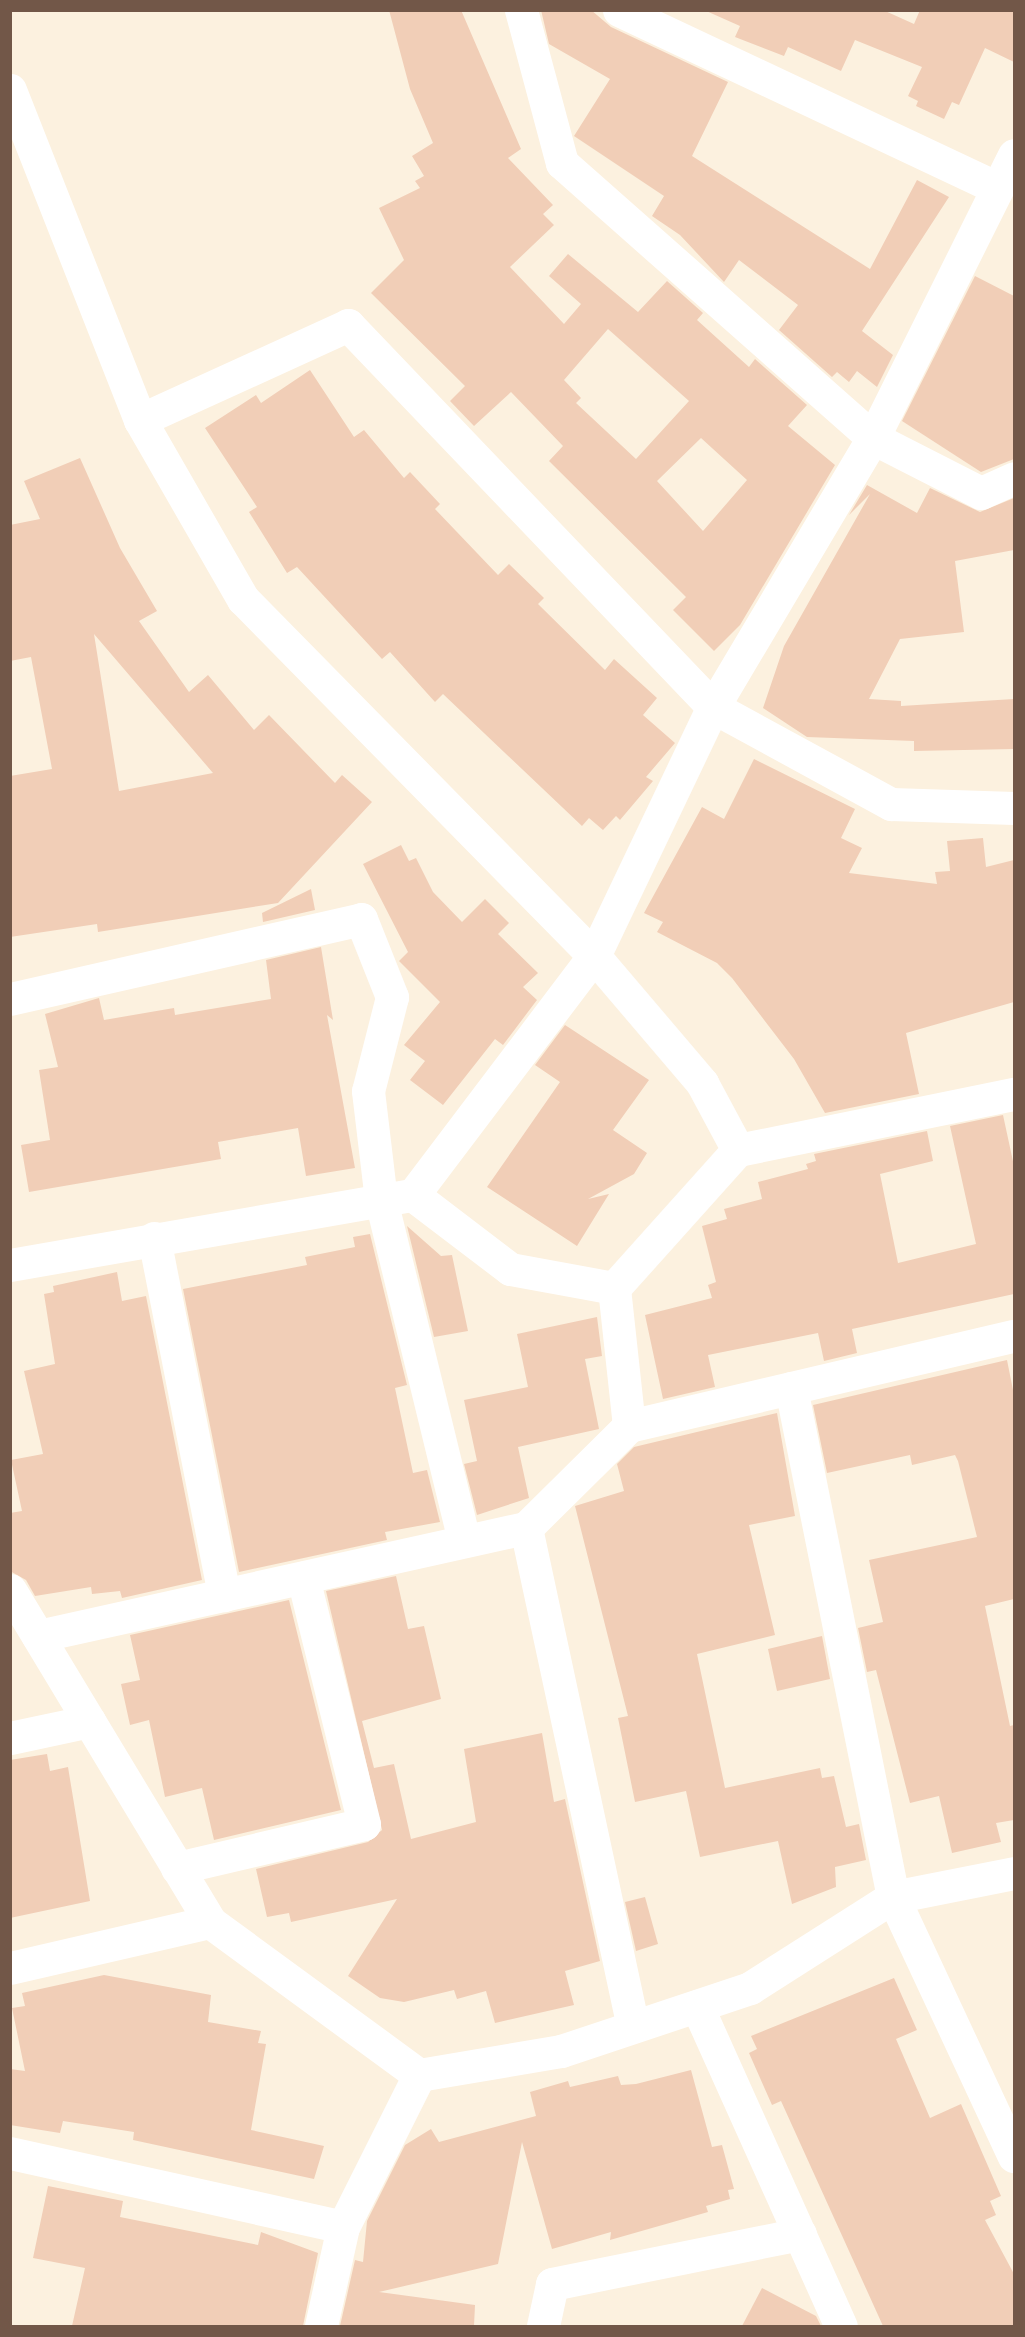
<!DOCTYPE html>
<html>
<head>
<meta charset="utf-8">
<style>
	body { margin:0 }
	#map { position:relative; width:1025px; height:2337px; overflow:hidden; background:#fcf1df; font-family:Overpass,sans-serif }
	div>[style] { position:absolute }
	.building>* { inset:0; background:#f1ceb7 }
	.minor>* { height:33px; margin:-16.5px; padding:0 16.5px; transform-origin:16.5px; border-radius:16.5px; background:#fff }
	span { translate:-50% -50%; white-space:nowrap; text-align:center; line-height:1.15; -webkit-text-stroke:4.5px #fff5e5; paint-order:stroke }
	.frame { position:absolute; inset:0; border:12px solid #725748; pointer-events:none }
</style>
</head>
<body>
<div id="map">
	<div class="building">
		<div style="clip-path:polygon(evenodd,389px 10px,461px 10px,521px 149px,508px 158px,553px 205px,543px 214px,554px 225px,510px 267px,564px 324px,581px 304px,549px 276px,568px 254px,638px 312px,667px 281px,703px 313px,697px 320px,749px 367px,755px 359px,807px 405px,788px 426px,835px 465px,740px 625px,714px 651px,673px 610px,686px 597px,549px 461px,563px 446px,511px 392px,474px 426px,450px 401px,465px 386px,371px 293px,404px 260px,379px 208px,420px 188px,415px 181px,424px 176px,412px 156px,433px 143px,410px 89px,389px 10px,608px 329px,689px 401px,636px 459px,576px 403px,581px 398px,564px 380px,608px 329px,389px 10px,701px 438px,747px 480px,703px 531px,657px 481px,701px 438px)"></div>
		<div style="clip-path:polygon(541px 10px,591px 10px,611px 27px,728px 82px,692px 156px,870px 269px,917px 180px,949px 197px,862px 331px,893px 355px,877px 387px,857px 371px,849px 382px,837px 372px,832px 377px,779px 330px,798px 305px,739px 260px,724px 282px,680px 235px,652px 216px,664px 196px,574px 136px,610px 79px,549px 44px)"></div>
		<div style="clip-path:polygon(704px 10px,883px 10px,914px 24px,920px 10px,1014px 10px,1014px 62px,985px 48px,959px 105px,952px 102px,944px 119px,916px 106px,918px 101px,908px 96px,922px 67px,855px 40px,841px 71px,788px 47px,784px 56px,735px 37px,740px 26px)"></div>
		<div style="clip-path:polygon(975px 276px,1014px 296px,1014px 459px,981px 472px,902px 421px)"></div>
		<div style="clip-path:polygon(310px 370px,354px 437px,364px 430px,404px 478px,410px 472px,440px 504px,435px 509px,498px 575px,509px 564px,544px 598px,538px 604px,605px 670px,614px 659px,657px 698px,643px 715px,675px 743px,646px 777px,653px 781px,620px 820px,616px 816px,603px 830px,589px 818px,582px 826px,443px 694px,435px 702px,390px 652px,382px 659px,297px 567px,287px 573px,249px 512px,257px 507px,205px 428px,256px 395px,261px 403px)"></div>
		<div style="clip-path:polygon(evenodd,80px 458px,120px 548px,157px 611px,139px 621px,189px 692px,208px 675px,254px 730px,269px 715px,335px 783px,342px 775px,372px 802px,278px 903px,98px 932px,97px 924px,10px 937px,10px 776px,52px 769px,31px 657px,10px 661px,10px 525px,40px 519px,24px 481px,80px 458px,94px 634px,213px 773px,119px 791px,94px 634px)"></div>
		<div style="clip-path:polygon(867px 485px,917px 513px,930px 488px,980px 512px,1014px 498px,1014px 550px,955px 561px,964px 632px,900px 639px,869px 699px,901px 701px,901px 706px,1014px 699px,1014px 749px,914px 751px,914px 741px,807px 737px,763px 708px,784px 646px,870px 494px,849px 515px)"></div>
		<div style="clip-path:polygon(754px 759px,855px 809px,841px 838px,862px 848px,849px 873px,937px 884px,935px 872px,950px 871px,947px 841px,983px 838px,986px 867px,1014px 860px,1014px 1002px,906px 1033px,919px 1094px,825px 1113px,794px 1059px,732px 978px,717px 963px,657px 932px,663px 922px,644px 913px,702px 807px,724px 819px)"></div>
		<div style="clip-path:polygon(401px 845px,409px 861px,416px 858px,433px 892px,462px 922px,485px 899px,509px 923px,498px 934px,538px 973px,523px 987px,537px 1000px,503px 1045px,495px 1039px,443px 1105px,410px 1080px,425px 1061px,404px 1045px,440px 1002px,399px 961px,408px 952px,363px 864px)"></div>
		<div style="clip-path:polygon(311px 889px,315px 910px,263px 922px,262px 913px)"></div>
		<div style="clip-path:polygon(321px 947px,333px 1020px,327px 1015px,355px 1168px,306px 1176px,298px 1128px,218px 1142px,221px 1159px,29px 1192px,21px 1145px,50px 1140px,39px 1070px,58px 1067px,45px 1014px,99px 998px,104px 1020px,174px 1008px,175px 1015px,271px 999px,266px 960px)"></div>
		<div style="clip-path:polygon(565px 1025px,649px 1080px,613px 1130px,647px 1153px,634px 1174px,588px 1199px,609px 1194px,577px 1246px,487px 1187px,560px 1082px,535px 1065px)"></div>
		<div style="clip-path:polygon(1003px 1115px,1014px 1166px,1014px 1294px,852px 1329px,857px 1353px,824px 1361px,818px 1333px,708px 1355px,715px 1387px,663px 1399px,645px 1315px,712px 1298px,708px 1285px,716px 1282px,702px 1226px,727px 1219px,724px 1209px,762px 1199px,758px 1182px,808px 1169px,806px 1164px,816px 1161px,814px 1154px,927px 1131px,933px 1161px,880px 1174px,898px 1263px,976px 1244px,950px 1126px)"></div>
		<div style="clip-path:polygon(407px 1226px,441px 1256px,452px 1255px,468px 1331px,434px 1337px)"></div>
		<div style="clip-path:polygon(370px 1234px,407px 1385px,395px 1388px,413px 1473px,427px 1470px,440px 1522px,385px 1532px,387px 1540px,239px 1572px,183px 1289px,307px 1265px,305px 1257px,355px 1247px,353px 1237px)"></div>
		<div style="clip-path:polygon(117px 1272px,122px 1301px,146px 1296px,202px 1580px,122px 1598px,120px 1591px,92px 1594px,91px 1587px,35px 1596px,26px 1580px,10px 1571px,10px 1513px,22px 1511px,11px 1460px,43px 1454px,24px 1371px,55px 1364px,44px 1294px,54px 1292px,53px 1286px)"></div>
		<div style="clip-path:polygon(597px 1317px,602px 1356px,585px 1359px,599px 1429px,518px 1447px,529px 1498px,477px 1515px,464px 1464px,477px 1461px,464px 1400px,528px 1387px,517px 1334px)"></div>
		<div style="clip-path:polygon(1007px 1360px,1014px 1395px,1014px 1599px,985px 1606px,1010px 1726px,1014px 1725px,1014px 1820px,996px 1823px,1001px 1842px,952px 1853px,939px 1796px,910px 1803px,876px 1670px,867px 1672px,858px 1628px,883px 1622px,869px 1560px,977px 1537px,958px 1461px,955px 1455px,912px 1465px,910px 1455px,827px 1473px,813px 1405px)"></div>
		<div style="clip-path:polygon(777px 1413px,795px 1516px,749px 1525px,775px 1635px,697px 1654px,725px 1788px,820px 1768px,822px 1778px,834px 1776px,846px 1827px,859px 1824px,866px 1860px,835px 1867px,836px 1887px,792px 1904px,778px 1841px,700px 1857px,686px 1791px,635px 1802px,618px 1718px,628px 1716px,575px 1506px,624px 1491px,617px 1464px,634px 1447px)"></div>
		<div style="clip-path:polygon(396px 1576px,408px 1629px,424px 1626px,441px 1699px,362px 1721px,374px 1768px,394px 1764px,411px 1839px,476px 1822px,464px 1749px,542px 1733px,554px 1802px,565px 1799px,600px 1961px,565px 1971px,574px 2005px,495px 2023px,486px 1991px,457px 1999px,454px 1990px,404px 2002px,380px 1998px,348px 1976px,397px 1899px,291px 1922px,289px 1913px,267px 1917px,256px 1869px,368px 1842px,382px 1830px,326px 1591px)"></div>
		<div style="clip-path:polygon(289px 1600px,341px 1810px,214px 1840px,202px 1788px,165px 1797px,149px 1720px,130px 1725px,121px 1684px,140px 1680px,130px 1635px)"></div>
		<div style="clip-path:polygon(822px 1636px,830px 1679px,777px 1691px,768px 1649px)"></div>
		<div style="clip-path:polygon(47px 1754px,50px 1771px,68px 1767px,90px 1901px,10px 1918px,10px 1760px)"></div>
		<div style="clip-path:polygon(645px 1897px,658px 1944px,636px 1951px,625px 1902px)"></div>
		<div style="clip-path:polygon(104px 1975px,211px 1995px,208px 2022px,261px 2031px,258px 2043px,266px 2044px,251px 2130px,324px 2146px,314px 2179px,133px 2140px,134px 2132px,63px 2121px,60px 2133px,10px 2125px,10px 2069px,25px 2071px,12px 2008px,25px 2006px,22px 1993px)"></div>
		<div style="clip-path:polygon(894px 1978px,917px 2030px,896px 2039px,930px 2118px,961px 2104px,1001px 2196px,990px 2201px,996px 2215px,985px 2220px,1014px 2274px,1014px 2326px,883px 2326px,781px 2101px,772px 2105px,749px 2053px,757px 2049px,751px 2036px)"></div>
		<div style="clip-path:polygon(691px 2070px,712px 2147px,722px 2145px,734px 2189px,728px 2190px,730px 2199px,706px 2206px,708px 2212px,610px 2240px,611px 2232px,552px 2249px,522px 2142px,498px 2264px,379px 2292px,475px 2305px,474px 2326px,340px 2326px,355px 2260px,363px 2262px,367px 2221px,405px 2145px,431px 2129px,439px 2142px,536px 2116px,530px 2092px,568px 2081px,570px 2087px,618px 2076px,621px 2085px,636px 2084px)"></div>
		<div style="clip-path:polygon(48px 2186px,123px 2201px,120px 2217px,258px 2245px,261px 2232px,318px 2253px,303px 2326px,72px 2326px,85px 2268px,33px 2258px)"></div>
		<div style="clip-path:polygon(762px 2288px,816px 2316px,821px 2326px,742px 2326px)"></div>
	</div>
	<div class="minor">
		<div style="left:521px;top:10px;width:158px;rotate:75deg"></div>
		<div style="left:562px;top:163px;width:415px;rotate:41.5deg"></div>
		<div style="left:873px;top:438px;width:121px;rotate:27deg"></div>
		<div style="left:981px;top:493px;width:36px;rotate:-24deg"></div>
		<div style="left:619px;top:10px;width:418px;rotate:25.2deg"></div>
		<div style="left:10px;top:90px;width:355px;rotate:68.5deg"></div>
		<div style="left:140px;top:420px;width:207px;rotate:60.1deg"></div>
		<div style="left:243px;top:599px;width:501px;rotate:45.49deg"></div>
		<div style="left:594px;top:956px;width:167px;rotate:49.6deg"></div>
		<div style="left:702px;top:1083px;width:76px;rotate:61.8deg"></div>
		<div style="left:140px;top:420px;width:229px;rotate:-24.5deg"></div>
		<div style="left:348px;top:325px;width:528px;rotate:46.3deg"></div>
		<div style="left:713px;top:707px;width:203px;rotate:28.6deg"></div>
		<div style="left:891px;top:804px;width:123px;rotate:1.9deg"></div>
		<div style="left:10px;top:999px;width:360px;rotate:-12.8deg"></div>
		<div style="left:361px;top:919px;width:84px;rotate:68.3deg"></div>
		<div style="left:392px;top:997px;width:97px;rotate:104.3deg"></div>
		<div style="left:368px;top:1091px;width:110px;rotate:83.2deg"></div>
		<div style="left:381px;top:1200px;width:351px;rotate:76.3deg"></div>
		<div style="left:413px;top:1195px;width:300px;rotate:-52.9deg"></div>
		<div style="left:594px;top:956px;width:276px;rotate:-64.5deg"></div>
		<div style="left:713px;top:707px;width:313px;rotate:-59.3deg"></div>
		<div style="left:873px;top:438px;width:316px;rotate:-63.5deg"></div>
		<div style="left:154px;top:1238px;width:364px;rotate:78.9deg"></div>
		<div style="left:10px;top:1265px;width:409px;rotate:-9.9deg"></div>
		<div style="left:413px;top:1195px;width:122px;rotate:37.3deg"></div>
		<div style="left:510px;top:1269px;width:106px;rotate:10.4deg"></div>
		<div style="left:614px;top:1288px;width:186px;rotate:-48.1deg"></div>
		<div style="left:738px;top:1150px;width:282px;rotate:-11.5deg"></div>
		<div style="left:614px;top:1288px;width:139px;rotate:83.8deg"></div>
		<div style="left:791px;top:1388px;width:519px;rotate:78.67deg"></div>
		<div style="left:893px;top:1897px;width:286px;rotate:65deg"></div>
		<div style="left:526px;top:1528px;width:510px;rotate:77.9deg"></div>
		<div style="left:10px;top:1590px;width:388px;rotate:58.9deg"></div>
		<div style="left:210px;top:1922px;width:259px;rotate:36.2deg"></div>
		<div style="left:419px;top:2075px;width:144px;rotate:-9.6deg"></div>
		<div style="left:561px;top:2051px;width:199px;rotate:-18.4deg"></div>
		<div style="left:750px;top:1988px;width:169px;rotate:-32.5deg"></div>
		<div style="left:893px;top:1897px;width:123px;rotate:-11.2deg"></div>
		<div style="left:38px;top:1636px;width:500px;rotate:-12.5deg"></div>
		<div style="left:526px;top:1528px;width:145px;rotate:-44.7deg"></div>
		<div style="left:629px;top:1426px;width:395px;rotate:-13.2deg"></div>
		<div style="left:10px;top:1738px;width:81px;rotate:-12.1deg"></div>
		<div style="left:177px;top:1868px;width:192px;rotate:-13.2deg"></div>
		<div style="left:364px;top:1824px;width:254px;rotate:-103.9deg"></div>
		<div style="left:10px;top:1968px;width:205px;rotate:-13deg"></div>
		<div style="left:697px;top:2006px;width:351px;rotate:65.8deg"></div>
		<div style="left:10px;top:2153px;width:341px;rotate:12.5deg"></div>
		<div style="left:321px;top:2326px;width:101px;rotate:-77.5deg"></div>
		<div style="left:343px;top:2227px;width:170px;rotate:-63.4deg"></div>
		<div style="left:543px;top:2326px;width:43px;rotate:-77.9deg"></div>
		<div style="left:552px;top:2284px;width:253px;rotate:-11.4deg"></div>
	</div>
	<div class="frame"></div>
</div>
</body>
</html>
